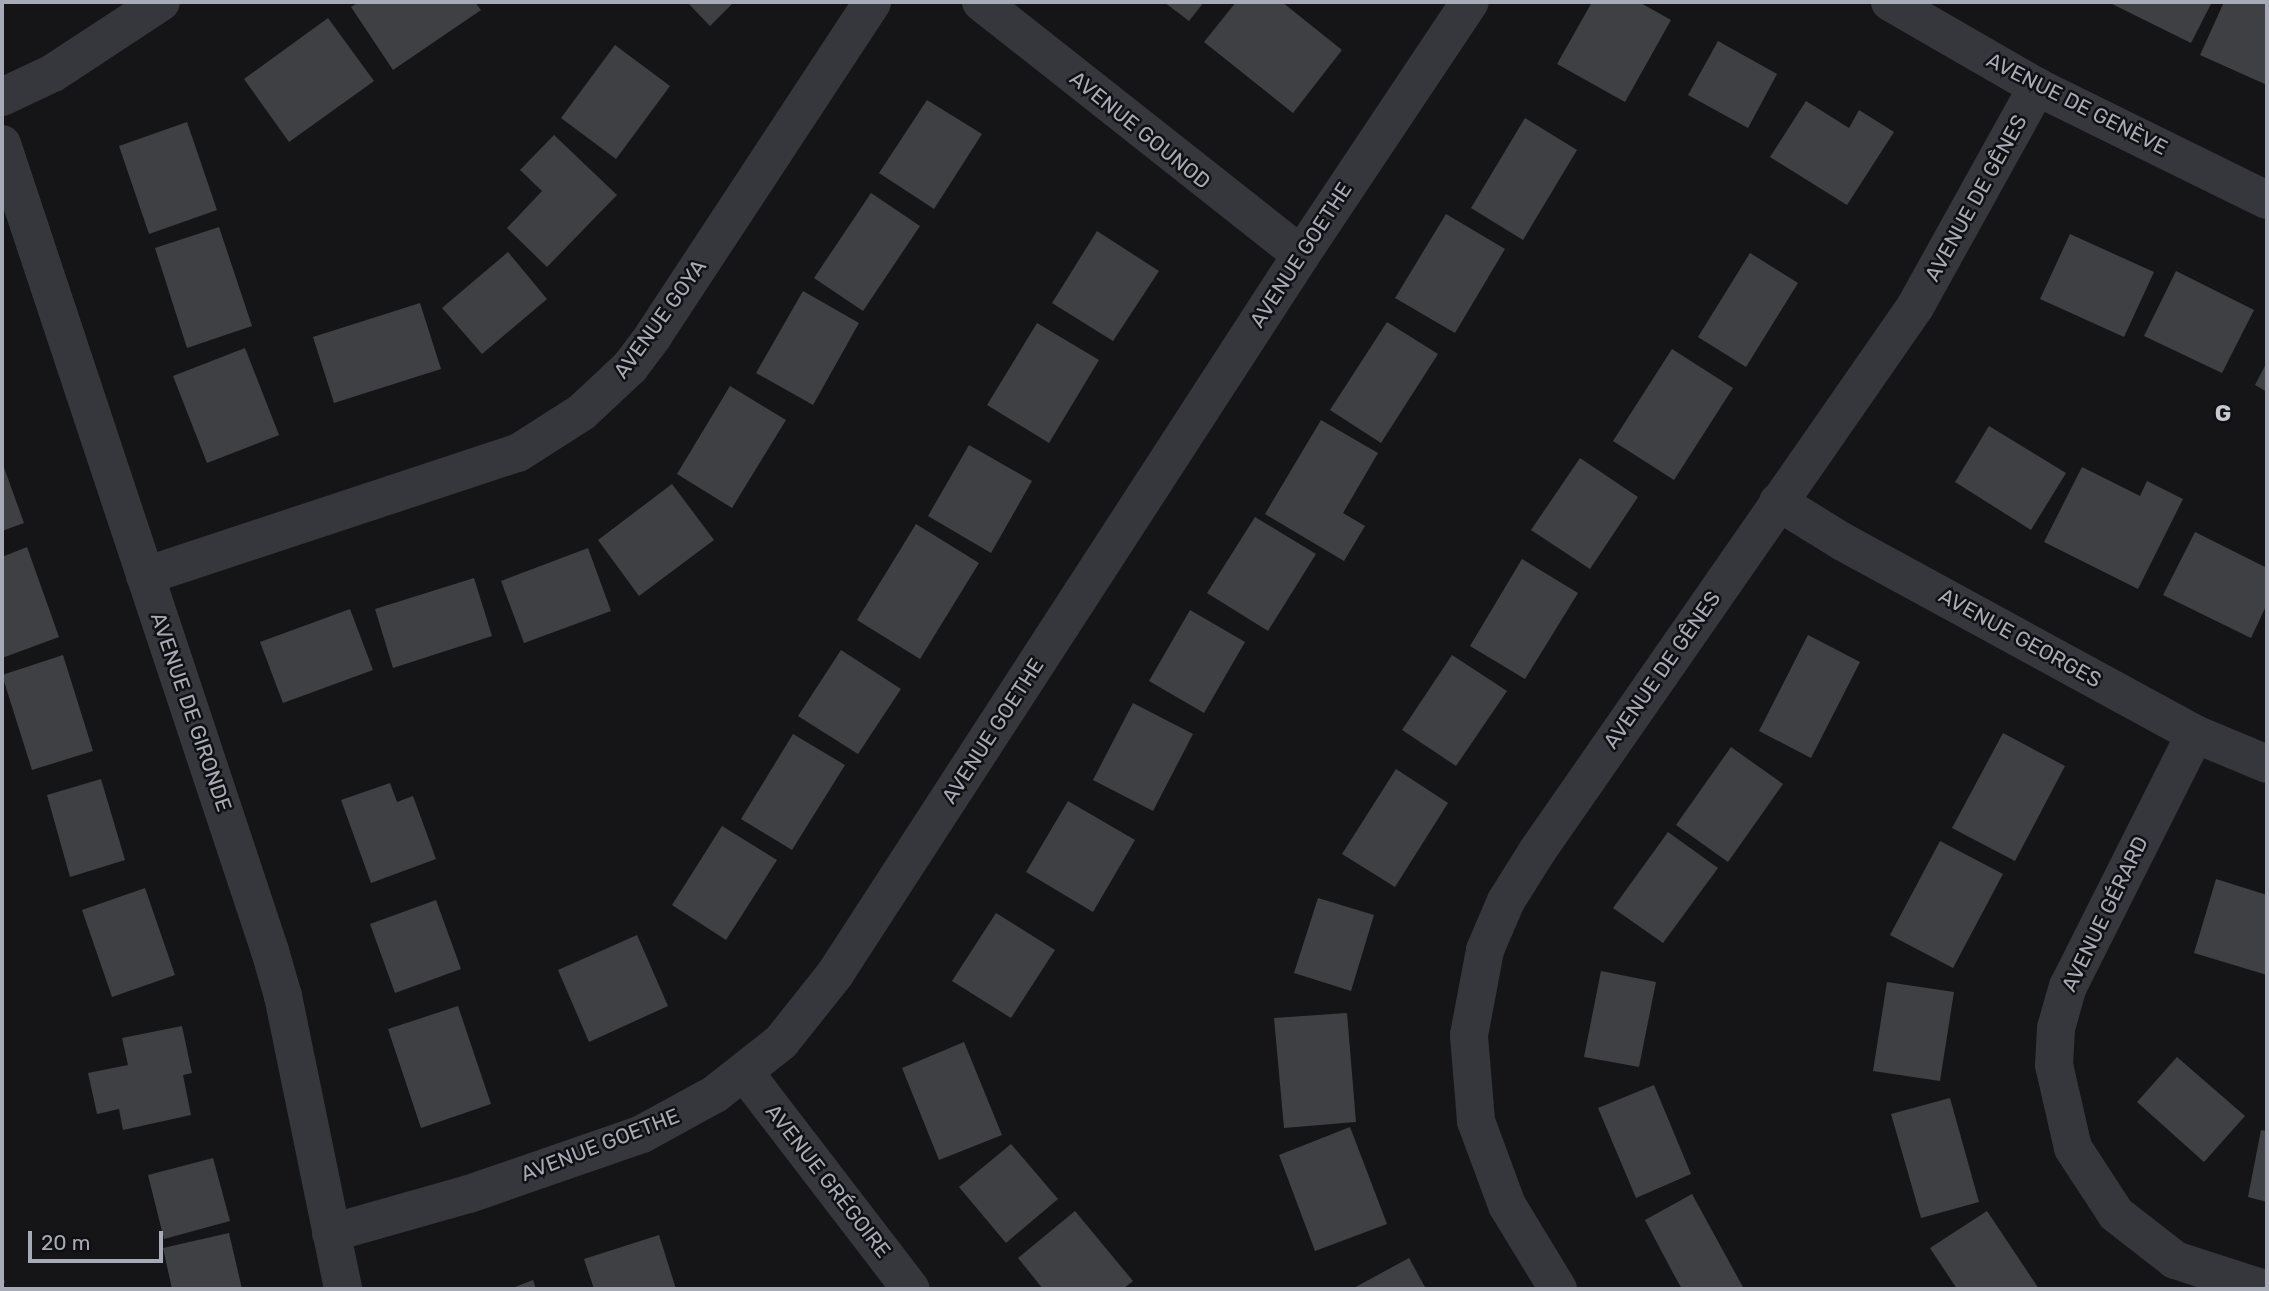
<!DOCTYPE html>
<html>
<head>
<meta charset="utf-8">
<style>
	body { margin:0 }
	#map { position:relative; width:2269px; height:1291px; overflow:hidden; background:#151517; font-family:Rubik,sans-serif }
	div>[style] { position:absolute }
	.building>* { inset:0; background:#3f4044 }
	.path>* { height:4.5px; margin-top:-2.25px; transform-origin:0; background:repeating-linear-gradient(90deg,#3c3e43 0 3.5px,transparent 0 8.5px) }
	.minor>* { height:38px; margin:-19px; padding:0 19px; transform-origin:19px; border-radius:19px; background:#36373c }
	span { translate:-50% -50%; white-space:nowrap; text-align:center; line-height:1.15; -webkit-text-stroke:5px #101012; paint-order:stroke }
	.street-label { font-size:21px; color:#a7abb7 }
	.neighbourhood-label { font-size:23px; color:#c8cad3; font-weight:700 }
	.frame { position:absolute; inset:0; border:4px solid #a7abb7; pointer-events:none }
	.scale { position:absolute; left:28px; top:1231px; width:135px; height:32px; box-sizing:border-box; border:4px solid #a7abb7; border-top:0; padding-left:9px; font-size:21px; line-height:24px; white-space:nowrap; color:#a7abb7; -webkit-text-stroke:5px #101012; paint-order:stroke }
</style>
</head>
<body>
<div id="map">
	<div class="building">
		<div style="clip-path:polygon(359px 2px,475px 2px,481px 10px,393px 70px,351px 7px)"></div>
		<div style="clip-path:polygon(687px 2px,734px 2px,710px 26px)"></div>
		<div style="clip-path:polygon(1164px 2px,1204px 2px,1189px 21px)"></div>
		<div style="clip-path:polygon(1236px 2px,1282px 2px,1342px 50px,1293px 113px,1204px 42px)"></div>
		<div style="clip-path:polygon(1592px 2px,1639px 2px,1671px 20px,1625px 102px,1557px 64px)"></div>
		<div style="clip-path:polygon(2108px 2px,2212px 2px,2191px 43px)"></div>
		<div style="clip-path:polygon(2224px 2px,2267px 2px,2267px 85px,2200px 55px)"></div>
		<div style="clip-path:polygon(328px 18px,374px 81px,289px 142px,244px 79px)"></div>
		<div style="clip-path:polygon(1718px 41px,1777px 74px,1748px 128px,1688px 95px)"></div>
		<div style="clip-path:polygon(615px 45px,670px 86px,616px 159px,561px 118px)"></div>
		<div style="clip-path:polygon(927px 100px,982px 134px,934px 209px,879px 173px)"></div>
		<div style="clip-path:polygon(1806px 101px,1849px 128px,1859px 110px,1894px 132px,1847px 205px,1770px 157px)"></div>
		<div style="clip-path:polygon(1525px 118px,1577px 150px,1523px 240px,1471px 208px)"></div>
		<div style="clip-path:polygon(187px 122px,217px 210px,149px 234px,119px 146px)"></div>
		<div style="clip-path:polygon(554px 135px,617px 195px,547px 267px,507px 228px,542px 191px,520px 170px)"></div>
		<div style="clip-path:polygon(871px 193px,920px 226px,863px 311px,814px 278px)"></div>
		<div style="clip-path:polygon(1446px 214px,1505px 249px,1455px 333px,1395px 298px)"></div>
		<div style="clip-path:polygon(219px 227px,252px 326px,187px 348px,155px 248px)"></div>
		<div style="clip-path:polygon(1097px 231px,1159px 271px,1113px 341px,1052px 303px)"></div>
		<div style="clip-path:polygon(2070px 234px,2154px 272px,2124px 337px,2040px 299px)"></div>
		<div style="clip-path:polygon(508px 252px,547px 299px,482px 354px,442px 308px)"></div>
		<div style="clip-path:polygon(1750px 253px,1798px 283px,1746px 367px,1698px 337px)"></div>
		<div style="clip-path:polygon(2176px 271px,2254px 310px,2222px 373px,2144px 336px)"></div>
		<div style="clip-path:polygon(803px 291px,859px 323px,813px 405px,756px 373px)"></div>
		<div style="clip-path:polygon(420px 303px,441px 369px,334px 403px,313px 337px)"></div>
		<div style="clip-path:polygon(1387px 322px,1438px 354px,1381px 443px,1330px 410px)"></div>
		<div style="clip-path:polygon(1037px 323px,1099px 360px,1049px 443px,987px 405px)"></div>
		<div style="clip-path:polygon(245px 348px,279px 435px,207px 463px,173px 376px)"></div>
		<div style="clip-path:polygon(1672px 349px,1733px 388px,1674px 480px,1613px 441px)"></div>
		<div style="clip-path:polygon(2267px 362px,2267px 392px,2255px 385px)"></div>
		<div style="clip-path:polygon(730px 386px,786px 420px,732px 508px,677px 474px)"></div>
		<div style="clip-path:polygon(1321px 420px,1378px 453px,1343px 513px,1365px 526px,1344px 561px,1265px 514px)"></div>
		<div style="clip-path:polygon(1989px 426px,2066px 473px,2031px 530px,1955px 482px)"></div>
		<div style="clip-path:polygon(969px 445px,1032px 481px,991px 553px,928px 516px)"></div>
		<div style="clip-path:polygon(1580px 458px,1638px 497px,1590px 569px,1531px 530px)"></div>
		<div style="clip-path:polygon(2px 462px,24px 523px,2px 531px)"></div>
		<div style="clip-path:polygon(2082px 467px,2140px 496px,2147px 481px,2183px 499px,2138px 589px,2044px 542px)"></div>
		<div style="clip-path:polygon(672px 484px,714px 540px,639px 596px,598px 540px)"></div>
		<div style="clip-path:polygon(1255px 517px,1316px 554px,1268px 631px,1207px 593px)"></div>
		<div style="clip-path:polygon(916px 524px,979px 563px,920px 659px,857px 620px)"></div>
		<div style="clip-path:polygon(2195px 532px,2267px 568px,2267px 604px,2251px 638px,2163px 595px)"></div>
		<div style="clip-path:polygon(27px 547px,59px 637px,2px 658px,2px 557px)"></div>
		<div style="clip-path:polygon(588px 548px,611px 611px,524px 643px,501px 581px)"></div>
		<div style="clip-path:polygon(1522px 559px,1578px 593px,1525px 679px,1470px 646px)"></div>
		<div style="clip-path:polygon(474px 578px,492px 636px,393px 668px,375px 609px)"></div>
		<div style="clip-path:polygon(350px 609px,373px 670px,283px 703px,260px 642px)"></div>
		<div style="clip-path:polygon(1190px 610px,1245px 642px,1204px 713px,1149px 681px)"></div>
		<div style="clip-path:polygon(1808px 635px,1860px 662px,1811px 758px,1759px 731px)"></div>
		<div style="clip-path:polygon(841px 650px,901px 689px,858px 754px,798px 716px)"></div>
		<div style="clip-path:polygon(63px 655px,93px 751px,32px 770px,2px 675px)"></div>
		<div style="clip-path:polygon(1452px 655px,1507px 691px,1456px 766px,1402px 730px)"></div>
		<div style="clip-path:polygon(1133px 703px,1193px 734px,1153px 811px,1093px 780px)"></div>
		<div style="clip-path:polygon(2003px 733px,2065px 766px,2015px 861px,1952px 828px)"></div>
		<div style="clip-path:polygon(793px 734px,845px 765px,792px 850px,741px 819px)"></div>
		<div style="clip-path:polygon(1731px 747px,1783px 784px,1728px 862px,1676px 825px)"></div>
		<div style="clip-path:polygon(1396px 769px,1448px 803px,1395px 887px,1342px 854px)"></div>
		<div style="clip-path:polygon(101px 779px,125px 860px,70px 877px,47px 795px)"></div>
		<div style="clip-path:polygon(390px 783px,397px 802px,413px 796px,436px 859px,371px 883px,341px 800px)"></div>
		<div style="clip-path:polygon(1068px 801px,1135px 840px,1093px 912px,1026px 872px)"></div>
		<div style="clip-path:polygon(722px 826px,777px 860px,726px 940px,672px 905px)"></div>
		<div style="clip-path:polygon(1668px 832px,1718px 868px,1663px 943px,1613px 908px)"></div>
		<div style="clip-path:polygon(1940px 841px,2003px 874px,1953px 968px,1890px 935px)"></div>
		<div style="clip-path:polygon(2216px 879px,2267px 895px,2267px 975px,2194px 953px)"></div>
		<div style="clip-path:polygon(145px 888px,175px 975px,112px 997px,82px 910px)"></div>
		<div style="clip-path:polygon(1318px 898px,1374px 915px,1351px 991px,1294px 973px)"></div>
		<div style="clip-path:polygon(436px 900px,461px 969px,395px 993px,370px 924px)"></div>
		<div style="clip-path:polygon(996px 913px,1055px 950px,1011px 1018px,952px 981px)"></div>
		<div style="clip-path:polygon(637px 935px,668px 1006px,589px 1042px,558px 970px)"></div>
		<div style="clip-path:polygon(1601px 971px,1656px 982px,1639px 1067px,1584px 1057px)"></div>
		<div style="clip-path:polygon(1887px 982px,1954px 992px,1940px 1081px,1873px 1071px)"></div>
		<div style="clip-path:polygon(458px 1006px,491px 1104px,421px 1128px,388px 1029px)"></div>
		<div style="clip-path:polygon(1347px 1013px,1356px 1122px,1284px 1128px,1274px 1018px)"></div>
		<div style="clip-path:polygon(182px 1026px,192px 1073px,183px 1075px,191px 1115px,123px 1130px,119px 1109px,97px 1114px,88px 1073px,128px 1065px,122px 1038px)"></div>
		<div style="clip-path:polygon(964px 1042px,1002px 1135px,939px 1160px,902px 1068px)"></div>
		<div style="clip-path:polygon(2177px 1057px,2245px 1116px,2204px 1162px,2137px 1102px)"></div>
		<div style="clip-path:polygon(1654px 1085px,1691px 1174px,1636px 1198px,1598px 1108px)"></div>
		<div style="clip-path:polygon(1950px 1098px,1979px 1202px,1921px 1218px,1891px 1114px)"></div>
		<div style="clip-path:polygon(1350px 1127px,1387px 1224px,1315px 1251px,1279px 1155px)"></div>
		<div style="clip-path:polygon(2261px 1130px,2267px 1131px,2267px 1202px,2248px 1197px)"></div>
		<div style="clip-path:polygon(1011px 1144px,1058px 1199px,1006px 1243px,959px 1187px)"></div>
		<div style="clip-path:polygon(213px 1158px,230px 1221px,164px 1239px,148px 1175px)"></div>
		<div style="clip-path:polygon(1692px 1194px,1744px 1289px,1682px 1289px,1673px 1273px,1645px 1220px)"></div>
		<div style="clip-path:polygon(1075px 1211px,1133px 1281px,1123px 1289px,1043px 1289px,1018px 1258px)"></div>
		<div style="clip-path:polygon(1987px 1211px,2039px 1289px,1957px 1289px,1930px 1248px)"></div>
		<div style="clip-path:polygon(229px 1233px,242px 1289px,172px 1289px,163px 1248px)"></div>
		<div style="clip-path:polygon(659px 1235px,676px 1289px,594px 1289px,584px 1259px)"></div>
		<div style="clip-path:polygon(1409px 1258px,1426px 1289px,1352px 1289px)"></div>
		<div style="clip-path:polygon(533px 1280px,536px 1289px,510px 1289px)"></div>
	</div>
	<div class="path">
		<div style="left:2px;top:1280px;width:9px;rotate:77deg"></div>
	</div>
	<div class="minor">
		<div style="left:981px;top:2px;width:408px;rotate:38.3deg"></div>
		<div style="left:1890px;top:2px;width:170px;rotate:30deg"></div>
		<div style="left:2037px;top:87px;width:256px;rotate:26.2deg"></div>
		<div style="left:2px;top:97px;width:56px;rotate:-25.2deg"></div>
		<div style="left:53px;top:73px;width:129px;rotate:-33.3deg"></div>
		<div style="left:2px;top:144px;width:850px;rotate:71.63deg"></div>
		<div style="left:270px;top:951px;width:47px;rotate:73.9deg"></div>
		<div style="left:283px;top:996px;width:299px;rotate:78.4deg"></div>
		<div style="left:1778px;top:502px;width:76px;rotate:31.6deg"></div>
		<div style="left:1843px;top:542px;width:401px;rotate:28.6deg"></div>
		<div style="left:2195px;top:734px;width:78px;rotate:22.6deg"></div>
		<div style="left:145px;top:576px;width:393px;rotate:-18.3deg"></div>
		<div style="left:518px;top:453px;width:76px;rotate:-32.6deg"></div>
		<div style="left:582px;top:412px;width:66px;rotate:-43.2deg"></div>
		<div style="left:630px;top:367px;width:39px;rotate:-53deg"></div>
		<div style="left:653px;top:336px;width:399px;rotate:-56.7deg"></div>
		<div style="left:2195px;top:734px;width:282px;rotate:116.7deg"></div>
		<div style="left:2068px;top:986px;width:44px;rotate:105.9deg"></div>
		<div style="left:2056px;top:1028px;width:37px;rotate:93deg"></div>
		<div style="left:2054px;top:1065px;width:85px;rotate:77.1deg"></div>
		<div style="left:2073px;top:1148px;width:79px;rotate:56.9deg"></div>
		<div style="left:2116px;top:1214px;width:75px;rotate:37.9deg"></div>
		<div style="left:2175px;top:1260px;width:95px;rotate:17.9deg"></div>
		<div style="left:745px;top:1073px;width:272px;rotate:52.5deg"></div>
		<div style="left:331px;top:1233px;width:143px;rotate:-15.8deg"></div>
		<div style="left:469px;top:1194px;width:183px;rotate:-19.1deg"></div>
		<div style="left:642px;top:1134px;width:83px;rotate:-28.7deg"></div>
		<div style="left:715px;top:1094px;width:84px;rotate:-38.2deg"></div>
		<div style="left:781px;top:1042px;width:87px;rotate:-51.5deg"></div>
		<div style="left:835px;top:974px;width:857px;rotate:-57.05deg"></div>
		<div style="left:1301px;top:255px;width:304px;rotate:-56.3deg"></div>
		<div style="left:1558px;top:1289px;width:98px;rotate:-121.3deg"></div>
		<div style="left:1507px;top:1205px;width:90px;rotate:-110.3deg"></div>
		<div style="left:1476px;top:1121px;width:86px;rotate:-94.7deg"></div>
		<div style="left:1469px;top:1035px;width:86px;rotate:-79.3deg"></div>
		<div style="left:1485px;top:950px;width:53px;rotate:-66.8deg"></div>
		<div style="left:1506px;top:901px;width:60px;rotate:-57.9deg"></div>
		<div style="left:1538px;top:850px;width:661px;rotate:-55.23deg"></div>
		<div style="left:1915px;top:307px;width:252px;rotate:-61deg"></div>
	</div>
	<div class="street-label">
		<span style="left:2077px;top:104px;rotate:27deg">AVENUE DE GENÈVE</span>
		<span style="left:1140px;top:130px;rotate:39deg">AVENUE GOUNOD</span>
		<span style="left:1976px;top:198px;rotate:-61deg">AVENUE DE GÊNES</span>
		<span style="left:1301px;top:255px;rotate:-57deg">AVENUE GOETHE</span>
		<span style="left:660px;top:319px;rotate:-54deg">AVENUE GOYA</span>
		<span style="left:2020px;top:638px;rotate:29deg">AVENUE GEORGES</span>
		<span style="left:1662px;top:670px;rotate:-55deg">AVENUE DE GÊNES</span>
		<span style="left:191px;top:712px;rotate:71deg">AVENUE DE GIRONDE</span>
		<span style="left:993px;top:731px;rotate:-57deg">AVENUE GOETHE</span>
		<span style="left:2105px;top:914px;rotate:-64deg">AVENUE GÉRARD</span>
		<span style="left:600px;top:1145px;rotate:-21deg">AVENUE GOETHE</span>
		<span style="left:828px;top:1181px;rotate:52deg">AVENUE GRÉGOIRE</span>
	</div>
	<div class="neighbourhood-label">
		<span style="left:2223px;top:413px">G</span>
	</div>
	<div class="frame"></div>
	<div class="scale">20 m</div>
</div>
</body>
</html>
